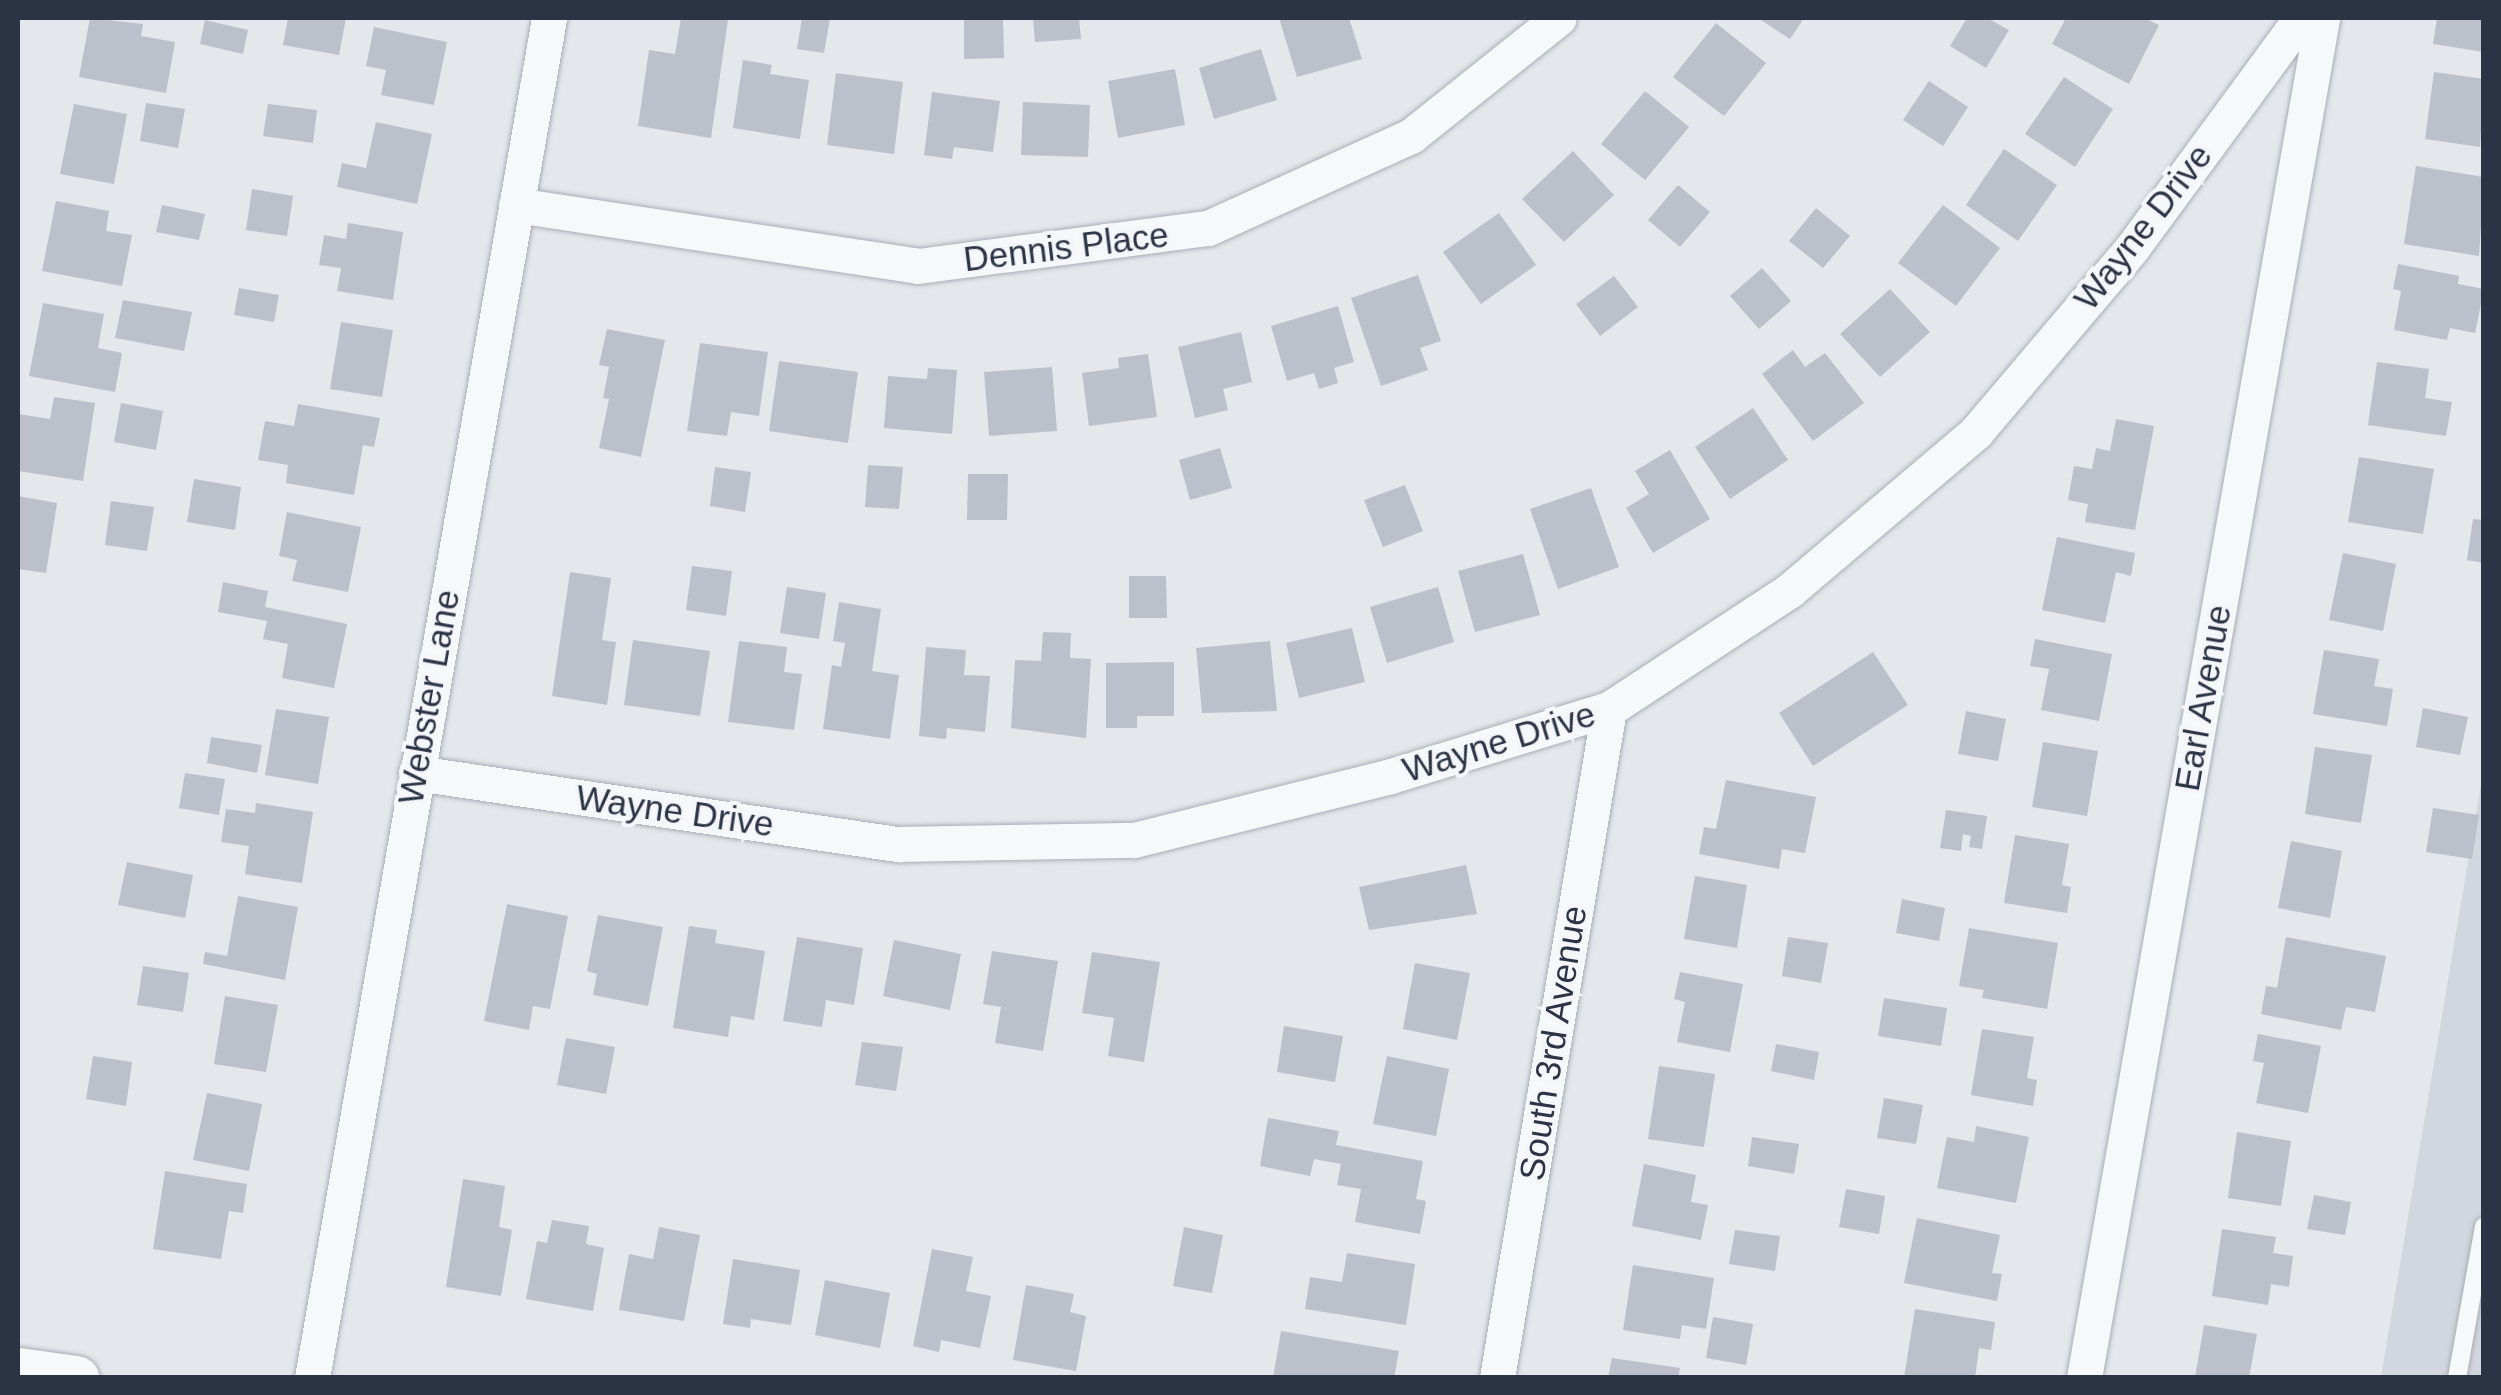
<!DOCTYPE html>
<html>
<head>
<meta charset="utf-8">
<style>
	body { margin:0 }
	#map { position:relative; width:2501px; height:1395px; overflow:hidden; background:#e4e7ec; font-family:Helvetica,sans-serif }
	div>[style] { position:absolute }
	.built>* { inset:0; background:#d2d6de }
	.building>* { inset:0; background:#bbc0ca }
	.roads { filter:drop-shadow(0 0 2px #a9aeb7) drop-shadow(0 0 2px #a9aeb7) }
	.service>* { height:18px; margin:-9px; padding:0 9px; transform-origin:9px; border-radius:9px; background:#f7f8fa }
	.minor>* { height:35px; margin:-17.5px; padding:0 17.5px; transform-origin:17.5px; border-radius:17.5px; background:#f7f8fa }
	.tertiary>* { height:45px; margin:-22.5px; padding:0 22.5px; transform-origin:22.5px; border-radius:22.5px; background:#f7f8fa }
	span { translate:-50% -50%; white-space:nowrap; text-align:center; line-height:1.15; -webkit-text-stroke:8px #f4f6f9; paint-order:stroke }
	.street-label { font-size:35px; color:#2b3445 }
	.frame { position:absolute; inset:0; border:20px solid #2b3445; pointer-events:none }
</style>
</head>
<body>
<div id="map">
	<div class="built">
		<div style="clip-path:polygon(2483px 773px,2483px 1377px,2381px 1377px)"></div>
	</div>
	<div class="building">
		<div style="clip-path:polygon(90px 18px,143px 24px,141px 36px,175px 42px,166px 93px,79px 77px)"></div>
		<div style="clip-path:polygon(288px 18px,346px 18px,339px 55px,283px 45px)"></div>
		<div style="clip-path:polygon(681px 18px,728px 20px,711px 138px,638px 126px,649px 50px,675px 54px)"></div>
		<div style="clip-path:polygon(802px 18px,830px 18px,824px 53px,797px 49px)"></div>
		<div style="clip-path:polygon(964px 18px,1003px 18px,1004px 58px,964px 59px)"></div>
		<div style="clip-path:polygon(1033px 18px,1079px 18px,1081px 39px,1035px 42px)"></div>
		<div style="clip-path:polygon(1279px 18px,1349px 18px,1362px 59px,1297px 77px)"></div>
		<div style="clip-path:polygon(1758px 18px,1804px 18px,1790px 39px)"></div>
		<div style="clip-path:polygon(1967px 18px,1987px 18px,2009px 30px,1986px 68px,1950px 46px)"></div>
		<div style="clip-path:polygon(2066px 18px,2144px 18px,2159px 25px,2129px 84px,2052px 44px)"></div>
		<div style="clip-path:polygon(2437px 18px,2484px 18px,2484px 52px,2433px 44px)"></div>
		<div style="clip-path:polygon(205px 20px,248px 30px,243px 54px,200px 44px)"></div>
		<div style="clip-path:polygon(1716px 23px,1766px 63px,1724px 116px,1673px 77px)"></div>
		<div style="clip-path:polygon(374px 27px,447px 42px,434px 105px,381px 95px,386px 70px,366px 66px)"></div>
		<div style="clip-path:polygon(1261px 49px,1277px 100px,1214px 119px,1199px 68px)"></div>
		<div style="clip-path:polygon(743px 60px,772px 65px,770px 74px,809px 80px,800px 139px,733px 128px)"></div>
		<div style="clip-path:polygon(1175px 69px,1185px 125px,1118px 138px,1108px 81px)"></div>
		<div style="clip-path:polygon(2434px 72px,2484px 79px,2480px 147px,2425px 139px)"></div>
		<div style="clip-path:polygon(836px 73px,903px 82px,894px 154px,827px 145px)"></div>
		<div style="clip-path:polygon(2064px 77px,2113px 109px,2075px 167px,2025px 134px)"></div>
		<div style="clip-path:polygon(1929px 81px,1968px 107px,1943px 146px,1903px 120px)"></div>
		<div style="clip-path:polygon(1645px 91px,1689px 127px,1645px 180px,1601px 144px)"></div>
		<div style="clip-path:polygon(932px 92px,1000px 101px,993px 152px,954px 147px,952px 159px,924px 155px)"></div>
		<div style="clip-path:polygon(1023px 102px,1090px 105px,1088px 157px,1021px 155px)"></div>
		<div style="clip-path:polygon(146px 103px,185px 109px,178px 148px,140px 141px)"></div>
		<div style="clip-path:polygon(74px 104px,127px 114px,114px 184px,60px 174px)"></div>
		<div style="clip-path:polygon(268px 104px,317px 110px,313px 143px,263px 136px)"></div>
		<div style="clip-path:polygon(376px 122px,432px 134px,417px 204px,337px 187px,342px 163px,366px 168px)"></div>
		<div style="clip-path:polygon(2004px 149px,2057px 185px,2018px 241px,1966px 205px)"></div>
		<div style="clip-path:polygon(1573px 151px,1614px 195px,1564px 242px,1522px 199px)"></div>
		<div style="clip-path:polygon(2416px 166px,2484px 177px,2479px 256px,2404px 244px)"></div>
		<div style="clip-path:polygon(1678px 185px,1710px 212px,1680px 247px,1648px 220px)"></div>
		<div style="clip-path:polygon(252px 189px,293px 196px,287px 236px,246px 230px)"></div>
		<div style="clip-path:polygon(56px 201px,109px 211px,106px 231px,132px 235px,122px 286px,42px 271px)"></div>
		<div style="clip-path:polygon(162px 205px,205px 214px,199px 240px,156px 232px)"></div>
		<div style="clip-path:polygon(1943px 205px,2000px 248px,1956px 306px,1898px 263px)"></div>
		<div style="clip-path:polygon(1816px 208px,1850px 236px,1823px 268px,1789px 241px)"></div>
		<div style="clip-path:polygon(1499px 213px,1536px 265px,1481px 304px,1443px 252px)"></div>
		<div style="clip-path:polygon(348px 223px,403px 232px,393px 300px,337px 291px,341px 268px,319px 265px,324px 235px,346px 239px)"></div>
		<div style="clip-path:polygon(2398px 264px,2459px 276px,2458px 284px,2484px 289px,2475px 333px,2450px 328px,2447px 340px,2394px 330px,2401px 291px,2393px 289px)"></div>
		<div style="clip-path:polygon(1762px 268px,1791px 301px,1759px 329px,1730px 296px)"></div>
		<div style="clip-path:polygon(1418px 275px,1441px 341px,1420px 348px,1428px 370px,1381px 386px,1351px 298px)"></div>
		<div style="clip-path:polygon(1614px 276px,1638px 307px,1600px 336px,1576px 304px)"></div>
		<div style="clip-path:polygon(239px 288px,279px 295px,274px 322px,234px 315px)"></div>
		<div style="clip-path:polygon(1890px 289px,1930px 332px,1880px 377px,1840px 334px)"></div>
		<div style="clip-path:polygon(123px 300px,192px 312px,184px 351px,115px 338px)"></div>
		<div style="clip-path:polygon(43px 303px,104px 314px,98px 348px,122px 353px,115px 392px,29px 376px)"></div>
		<div style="clip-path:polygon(1338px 306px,1354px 362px,1334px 368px,1338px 383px,1319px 389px,1314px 373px,1287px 381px,1271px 326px)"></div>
		<div style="clip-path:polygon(341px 322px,393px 330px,382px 397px,330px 389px)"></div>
		<div style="clip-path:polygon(607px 329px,665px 340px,641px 457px,599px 448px,609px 399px,603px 398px,609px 367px,599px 365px)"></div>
		<div style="clip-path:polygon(1241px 332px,1252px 382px,1223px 389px,1228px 410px,1195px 418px,1178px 347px)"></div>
		<div style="clip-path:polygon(700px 343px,768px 352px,759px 416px,731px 412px,727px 436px,687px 431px)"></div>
		<div style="clip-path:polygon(1793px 350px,1805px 367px,1825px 353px,1864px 403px,1813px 441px,1762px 374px)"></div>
		<div style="clip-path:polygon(1148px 354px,1157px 417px,1089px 426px,1082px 373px,1119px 368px,1118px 358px)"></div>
		<div style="clip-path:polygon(779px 361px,858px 372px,848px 443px,769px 431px)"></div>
		<div style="clip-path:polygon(2377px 362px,2429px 369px,2425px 398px,2452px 402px,2446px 436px,2368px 425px)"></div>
		<div style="clip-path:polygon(1052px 367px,1057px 431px,989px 436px,984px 372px)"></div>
		<div style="clip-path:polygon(928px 368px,957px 370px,952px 434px,884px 428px,888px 376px,927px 379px)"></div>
		<div style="clip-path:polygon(54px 397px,95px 403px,83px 481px,18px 471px,19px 414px,50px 419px)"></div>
		<div style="clip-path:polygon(121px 403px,163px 411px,156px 450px,114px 442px)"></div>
		<div style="clip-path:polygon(298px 404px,380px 418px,374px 447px,363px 445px,354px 495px,286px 483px,288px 465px,258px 460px,265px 421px,294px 426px)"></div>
		<div style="clip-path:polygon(1753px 408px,1788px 460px,1730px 499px,1695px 447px)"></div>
		<div style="clip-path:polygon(2116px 419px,2154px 426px,2135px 530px,2085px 522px,2088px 504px,2068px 500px,2074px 466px,2092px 469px,2096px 448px,2110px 451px)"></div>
		<div style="clip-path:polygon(1220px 448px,1232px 488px,1190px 500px,1179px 460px)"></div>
		<div style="clip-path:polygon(1670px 450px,1710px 519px,1653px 553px,1626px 508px,1649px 494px,1635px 471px)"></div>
		<div style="clip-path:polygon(2359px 457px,2434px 469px,2423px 534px,2348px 522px)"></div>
		<div style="clip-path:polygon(868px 465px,903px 467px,899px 509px,865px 507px)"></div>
		<div style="clip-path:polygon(715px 467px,751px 472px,745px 512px,710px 506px)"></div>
		<div style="clip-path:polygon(968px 474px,1008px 474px,1007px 520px,967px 520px)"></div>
		<div style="clip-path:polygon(194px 479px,241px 487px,235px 530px,187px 522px)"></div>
		<div style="clip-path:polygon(1405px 485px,1423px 531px,1383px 547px,1364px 500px)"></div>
		<div style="clip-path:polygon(1591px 488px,1619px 567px,1558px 589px,1530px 509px)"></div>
		<div style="clip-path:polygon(18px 496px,57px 503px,46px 573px,18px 569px)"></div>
		<div style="clip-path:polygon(111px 501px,154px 507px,147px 551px,105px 545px)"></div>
		<div style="clip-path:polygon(287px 512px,361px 527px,348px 592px,292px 581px,297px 560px,279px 556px)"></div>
		<div style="clip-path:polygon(2473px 519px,2484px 520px,2484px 563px,2467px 560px)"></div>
		<div style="clip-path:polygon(2057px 537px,2135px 553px,2131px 576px,2116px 572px,2105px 623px,2042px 610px)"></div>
		<div style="clip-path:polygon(2343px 553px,2396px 564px,2383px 631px,2329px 620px)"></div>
		<div style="clip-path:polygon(1523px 554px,1540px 615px,1475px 632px,1458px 571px)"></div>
		<div style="clip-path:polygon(692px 566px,732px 571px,726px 616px,686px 610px)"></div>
		<div style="clip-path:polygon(570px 572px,611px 578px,602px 640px,616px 642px,607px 705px,552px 696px)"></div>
		<div style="clip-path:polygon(1129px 576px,1166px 576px,1167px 618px,1129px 618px)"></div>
		<div style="clip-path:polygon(223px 582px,268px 591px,265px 607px,347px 624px,334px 688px,282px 678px,288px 644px,263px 639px,267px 621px,218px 612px)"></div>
		<div style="clip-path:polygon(787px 587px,826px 593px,819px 639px,780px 633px)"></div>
		<div style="clip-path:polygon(1438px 587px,1454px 642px,1387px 663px,1370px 607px)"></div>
		<div style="clip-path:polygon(839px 602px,881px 609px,872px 671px,899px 675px,890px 739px,823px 729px,832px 665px,841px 667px,845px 643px,833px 641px)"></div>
		<div style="clip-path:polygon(1352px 628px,1365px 682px,1299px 698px,1286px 643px)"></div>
		<div style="clip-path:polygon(1043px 632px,1071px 633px,1070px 658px,1091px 659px,1086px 738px,1011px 728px,1015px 660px,1041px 661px)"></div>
		<div style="clip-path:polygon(2035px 639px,2112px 654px,2099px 721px,2041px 710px,2049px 669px,2030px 666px)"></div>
		<div style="clip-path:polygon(633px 640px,710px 651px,700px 716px,624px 705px)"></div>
		<div style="clip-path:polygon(739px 641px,787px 647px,784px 672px,802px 674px,794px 730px,728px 722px)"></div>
		<div style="clip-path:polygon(1270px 641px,1277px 711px,1202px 713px,1196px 648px)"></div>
		<div style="clip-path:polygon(926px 647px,966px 650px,964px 675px,990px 676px,985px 732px,947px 728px,946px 739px,919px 736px)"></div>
		<div style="clip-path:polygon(2324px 650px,2379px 659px,2374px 686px,2393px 689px,2387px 726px,2313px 714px)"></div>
		<div style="clip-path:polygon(1873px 652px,1908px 705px,1813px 766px,1779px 713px)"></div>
		<div style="clip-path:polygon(1174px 662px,1174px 716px,1137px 716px,1137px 728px,1106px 728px,1106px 663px)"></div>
		<div style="clip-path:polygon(2423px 708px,2468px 717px,2460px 755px,2416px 747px)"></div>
		<div style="clip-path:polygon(276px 709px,329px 717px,318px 784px,265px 775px)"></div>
		<div style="clip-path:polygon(1966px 711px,2006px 719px,1998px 761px,1958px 754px)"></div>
		<div style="clip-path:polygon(211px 737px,262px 745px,257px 773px,207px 763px)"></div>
		<div style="clip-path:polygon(2043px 742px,2098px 751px,2087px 816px,2032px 807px)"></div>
		<div style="clip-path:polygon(2315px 747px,2372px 755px,2361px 823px,2305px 814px)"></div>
		<div style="clip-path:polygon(185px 773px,225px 779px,219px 815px,179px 808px)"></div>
		<div style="clip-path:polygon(1726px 780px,1816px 797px,1805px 853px,1782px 849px,1779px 869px,1699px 854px,1704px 827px,1716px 829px)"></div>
		<div style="clip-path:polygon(256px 803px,313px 812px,302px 883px,245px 874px,249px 846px,221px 842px,226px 809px,255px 813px)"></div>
		<div style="clip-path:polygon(2433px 808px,2479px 815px,2472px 859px,2426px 852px)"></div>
		<div style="clip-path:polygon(1946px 810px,1987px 816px,1982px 849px,1969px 847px,1971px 836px,1963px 834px,1961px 851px,1940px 848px)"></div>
		<div style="clip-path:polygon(2015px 835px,2069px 844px,2062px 885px,2071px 887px,2067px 913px,2004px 903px)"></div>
		<div style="clip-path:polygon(2291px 841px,2342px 851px,2330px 918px,2278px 908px)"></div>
		<div style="clip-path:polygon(127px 862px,193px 875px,185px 918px,118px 905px)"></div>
		<div style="clip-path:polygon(1466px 865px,1477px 914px,1369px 930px,1359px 887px)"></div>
		<div style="clip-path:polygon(1695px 876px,1747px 885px,1737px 948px,1684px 939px)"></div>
		<div style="clip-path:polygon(238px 896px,298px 907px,285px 980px,203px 964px,205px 952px,227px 956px)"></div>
		<div style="clip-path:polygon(1902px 899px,1945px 908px,1939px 941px,1896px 933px)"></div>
		<div style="clip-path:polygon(507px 904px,568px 916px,550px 1009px,533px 1006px,529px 1030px,484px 1021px)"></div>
		<div style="clip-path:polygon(598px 915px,663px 927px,648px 1006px,593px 995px,597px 974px,587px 971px)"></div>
		<div style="clip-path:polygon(689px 926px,717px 930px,715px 943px,765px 951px,754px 1020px,731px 1016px,728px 1037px,673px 1028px)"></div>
		<div style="clip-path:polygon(1969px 928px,2058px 943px,2047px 1009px,1982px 998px,1984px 990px,1959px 986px)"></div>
		<div style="clip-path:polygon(797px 937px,863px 948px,854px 1005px,826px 1000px,822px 1027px,783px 1021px)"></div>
		<div style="clip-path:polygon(1788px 937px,1828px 943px,1821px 983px,1782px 976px)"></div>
		<div style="clip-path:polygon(2286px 937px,2386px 956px,2375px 1012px,2346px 1007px,2341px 1030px,2261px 1014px,2266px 986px,2277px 988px)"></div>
		<div style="clip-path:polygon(894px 940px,961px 954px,950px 1010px,883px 996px)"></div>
		<div style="clip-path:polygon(992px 951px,1058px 961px,1043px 1051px,995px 1043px,1001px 1007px,983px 1004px)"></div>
		<div style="clip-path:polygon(1092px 952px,1160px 962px,1144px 1062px,1108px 1056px,1114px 1018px,1082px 1013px)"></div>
		<div style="clip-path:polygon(1415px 963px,1470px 973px,1457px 1040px,1403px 1029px)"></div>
		<div style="clip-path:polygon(143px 966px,189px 973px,183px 1012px,137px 1005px)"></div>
		<div style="clip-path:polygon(1680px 972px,1743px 984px,1730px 1052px,1677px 1042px,1685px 1002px,1674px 999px)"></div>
		<div style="clip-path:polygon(225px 996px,278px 1005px,266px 1072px,214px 1064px)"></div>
		<div style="clip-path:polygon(1884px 998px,1947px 1008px,1941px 1046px,1878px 1036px)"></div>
		<div style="clip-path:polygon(1284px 1026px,1343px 1036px,1335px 1082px,1277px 1072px)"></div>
		<div style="clip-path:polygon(1982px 1029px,2034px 1037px,2027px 1078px,2037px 1080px,2033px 1106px,1971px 1095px)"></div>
		<div style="clip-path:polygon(2258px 1034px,2321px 1046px,2308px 1113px,2256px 1103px,2264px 1063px,2253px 1061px)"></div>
		<div style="clip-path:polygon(566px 1038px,615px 1047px,606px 1094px,557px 1085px)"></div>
		<div style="clip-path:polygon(862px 1042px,903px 1047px,896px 1091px,855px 1085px)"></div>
		<div style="clip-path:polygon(1776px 1044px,1819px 1052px,1814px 1080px,1771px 1071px)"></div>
		<div style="clip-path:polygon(93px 1056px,132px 1062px,126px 1106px,86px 1099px)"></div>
		<div style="clip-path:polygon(1387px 1056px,1449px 1069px,1436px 1136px,1373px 1124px)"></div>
		<div style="clip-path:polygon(1659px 1066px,1715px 1074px,1704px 1147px,1648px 1139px)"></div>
		<div style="clip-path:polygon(207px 1093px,262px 1104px,249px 1171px,193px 1160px)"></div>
		<div style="clip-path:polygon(1884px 1098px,1923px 1105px,1916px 1144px,1877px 1138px)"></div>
		<div style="clip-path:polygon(1268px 1118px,1339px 1131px,1336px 1145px,1423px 1161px,1416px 1199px,1426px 1201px,1420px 1234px,1355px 1222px,1361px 1189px,1337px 1185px,1341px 1164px,1314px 1159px,1310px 1176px,1260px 1166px)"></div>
		<div style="clip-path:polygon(1976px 1126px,2029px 1137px,2016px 1203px,1937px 1188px,1947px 1137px,1974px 1142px)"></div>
		<div style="clip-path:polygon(2237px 1132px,2291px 1141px,2281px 1206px,2228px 1198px)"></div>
		<div style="clip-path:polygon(1752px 1137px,1799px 1144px,1794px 1174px,1748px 1166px)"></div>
		<div style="clip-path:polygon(1644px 1164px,1696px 1175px,1691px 1202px,1708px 1205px,1701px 1240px,1632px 1226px)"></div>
		<div style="clip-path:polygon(165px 1171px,247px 1184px,243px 1213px,229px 1211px,221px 1259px,153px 1249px)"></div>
		<div style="clip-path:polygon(463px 1179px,505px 1186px,499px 1227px,512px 1230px,501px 1296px,446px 1287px)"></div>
		<div style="clip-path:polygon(1846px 1189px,1885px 1196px,1879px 1234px,1839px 1227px)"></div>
		<div style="clip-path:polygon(2314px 1195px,2351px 1202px,2345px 1235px,2307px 1229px)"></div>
		<div style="clip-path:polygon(1917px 1218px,2000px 1235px,1992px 1273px,2002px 1274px,1997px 1301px,1904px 1283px)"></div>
		<div style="clip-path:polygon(552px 1220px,589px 1226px,586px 1244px,604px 1248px,593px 1311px,526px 1299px,537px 1241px,547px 1243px)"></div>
		<div style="clip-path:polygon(659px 1227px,700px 1235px,684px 1321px,619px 1310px,629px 1254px,653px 1259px)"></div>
		<div style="clip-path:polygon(1184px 1227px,1223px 1235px,1212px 1293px,1173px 1286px)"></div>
		<div style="clip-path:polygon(2222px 1229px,2276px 1237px,2273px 1253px,2293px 1256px,2289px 1287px,2271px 1284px,2268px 1305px,2212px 1296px)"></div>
		<div style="clip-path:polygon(1735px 1230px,1780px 1236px,1775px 1271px,1729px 1264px)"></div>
		<div style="clip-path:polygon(932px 1249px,973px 1257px,966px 1291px,991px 1296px,980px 1348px,941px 1340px,939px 1352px,913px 1346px)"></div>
		<div style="clip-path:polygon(1347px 1253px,1415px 1264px,1406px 1325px,1305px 1309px,1310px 1277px,1342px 1282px)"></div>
		<div style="clip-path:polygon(733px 1259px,800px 1270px,791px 1325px,751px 1319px,750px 1328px,723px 1324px)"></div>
		<div style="clip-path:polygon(1633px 1265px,1714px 1278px,1706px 1329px,1682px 1325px,1680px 1339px,1623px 1330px)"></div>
		<div style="clip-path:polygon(825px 1280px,890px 1293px,880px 1348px,815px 1335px)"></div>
		<div style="clip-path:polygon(1026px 1285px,1074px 1294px,1070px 1312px,1086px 1316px,1076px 1371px,1013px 1360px)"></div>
		<div style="clip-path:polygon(1915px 1309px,1995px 1322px,1991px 1350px,1979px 1348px,1975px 1378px,1904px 1378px)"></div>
		<div style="clip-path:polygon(1713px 1317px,1753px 1324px,1746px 1365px,1706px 1358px)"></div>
		<div style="clip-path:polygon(2204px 1325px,2257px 1334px,2249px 1378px,2195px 1378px)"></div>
		<div style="clip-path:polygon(1281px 1331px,1399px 1351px,1394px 1378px,1273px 1378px)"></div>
		<div style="clip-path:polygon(1612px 1358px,1680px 1368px,1678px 1378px,1608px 1378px)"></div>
	</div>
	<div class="roads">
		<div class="service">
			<div style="left:2457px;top:1378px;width:154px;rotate:-79.9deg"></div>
		</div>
		<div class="minor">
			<div style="left:516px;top:205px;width:407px;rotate:8.6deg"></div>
			<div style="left:918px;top:266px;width:292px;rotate:-7.5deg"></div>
			<div style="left:1208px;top:228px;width:223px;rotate:-24.4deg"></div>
			<div style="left:1411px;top:136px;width:189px;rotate:-38.6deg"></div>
			<div style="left:416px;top:773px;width:488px;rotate:8.4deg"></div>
			<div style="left:899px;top:844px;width:235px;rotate:-1deg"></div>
			<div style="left:1134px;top:840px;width:265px;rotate:-14deg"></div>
			<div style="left:1391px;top:776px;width:228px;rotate:-17.1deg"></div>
			<div style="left:1609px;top:709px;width:217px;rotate:-33.3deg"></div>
			<div style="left:1790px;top:590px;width:244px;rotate:-40.3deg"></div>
			<div style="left:1976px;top:432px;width:241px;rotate:-49.7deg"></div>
			<div style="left:2132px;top:248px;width:285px;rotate:-53.7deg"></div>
			<div style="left:312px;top:1378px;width:1380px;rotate:-80.11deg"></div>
			<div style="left:1497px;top:1378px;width:678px;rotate:-80.5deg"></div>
			<div style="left:2084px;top:1378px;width:1381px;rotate:-80.07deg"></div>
		</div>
		<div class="tertiary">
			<div style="left:18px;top:1370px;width:59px;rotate:7.9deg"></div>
		</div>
	</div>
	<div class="street-label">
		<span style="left:2143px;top:227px;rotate:-52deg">Wayne Drive</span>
		<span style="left:1066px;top:247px;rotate:-7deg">Dennis Place</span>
		<span style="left:429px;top:697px;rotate:-80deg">Webster Lane</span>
		<span style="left:2203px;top:698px;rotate:-80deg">Earl Avenue</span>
		<span style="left:1499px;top:742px;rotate:-17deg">Wayne Drive</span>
		<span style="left:675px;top:811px;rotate:8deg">Wayne Drive</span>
		<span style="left:1553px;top:1043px;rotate:-81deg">South 3rd Avenue</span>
	</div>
	<div class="frame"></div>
</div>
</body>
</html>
